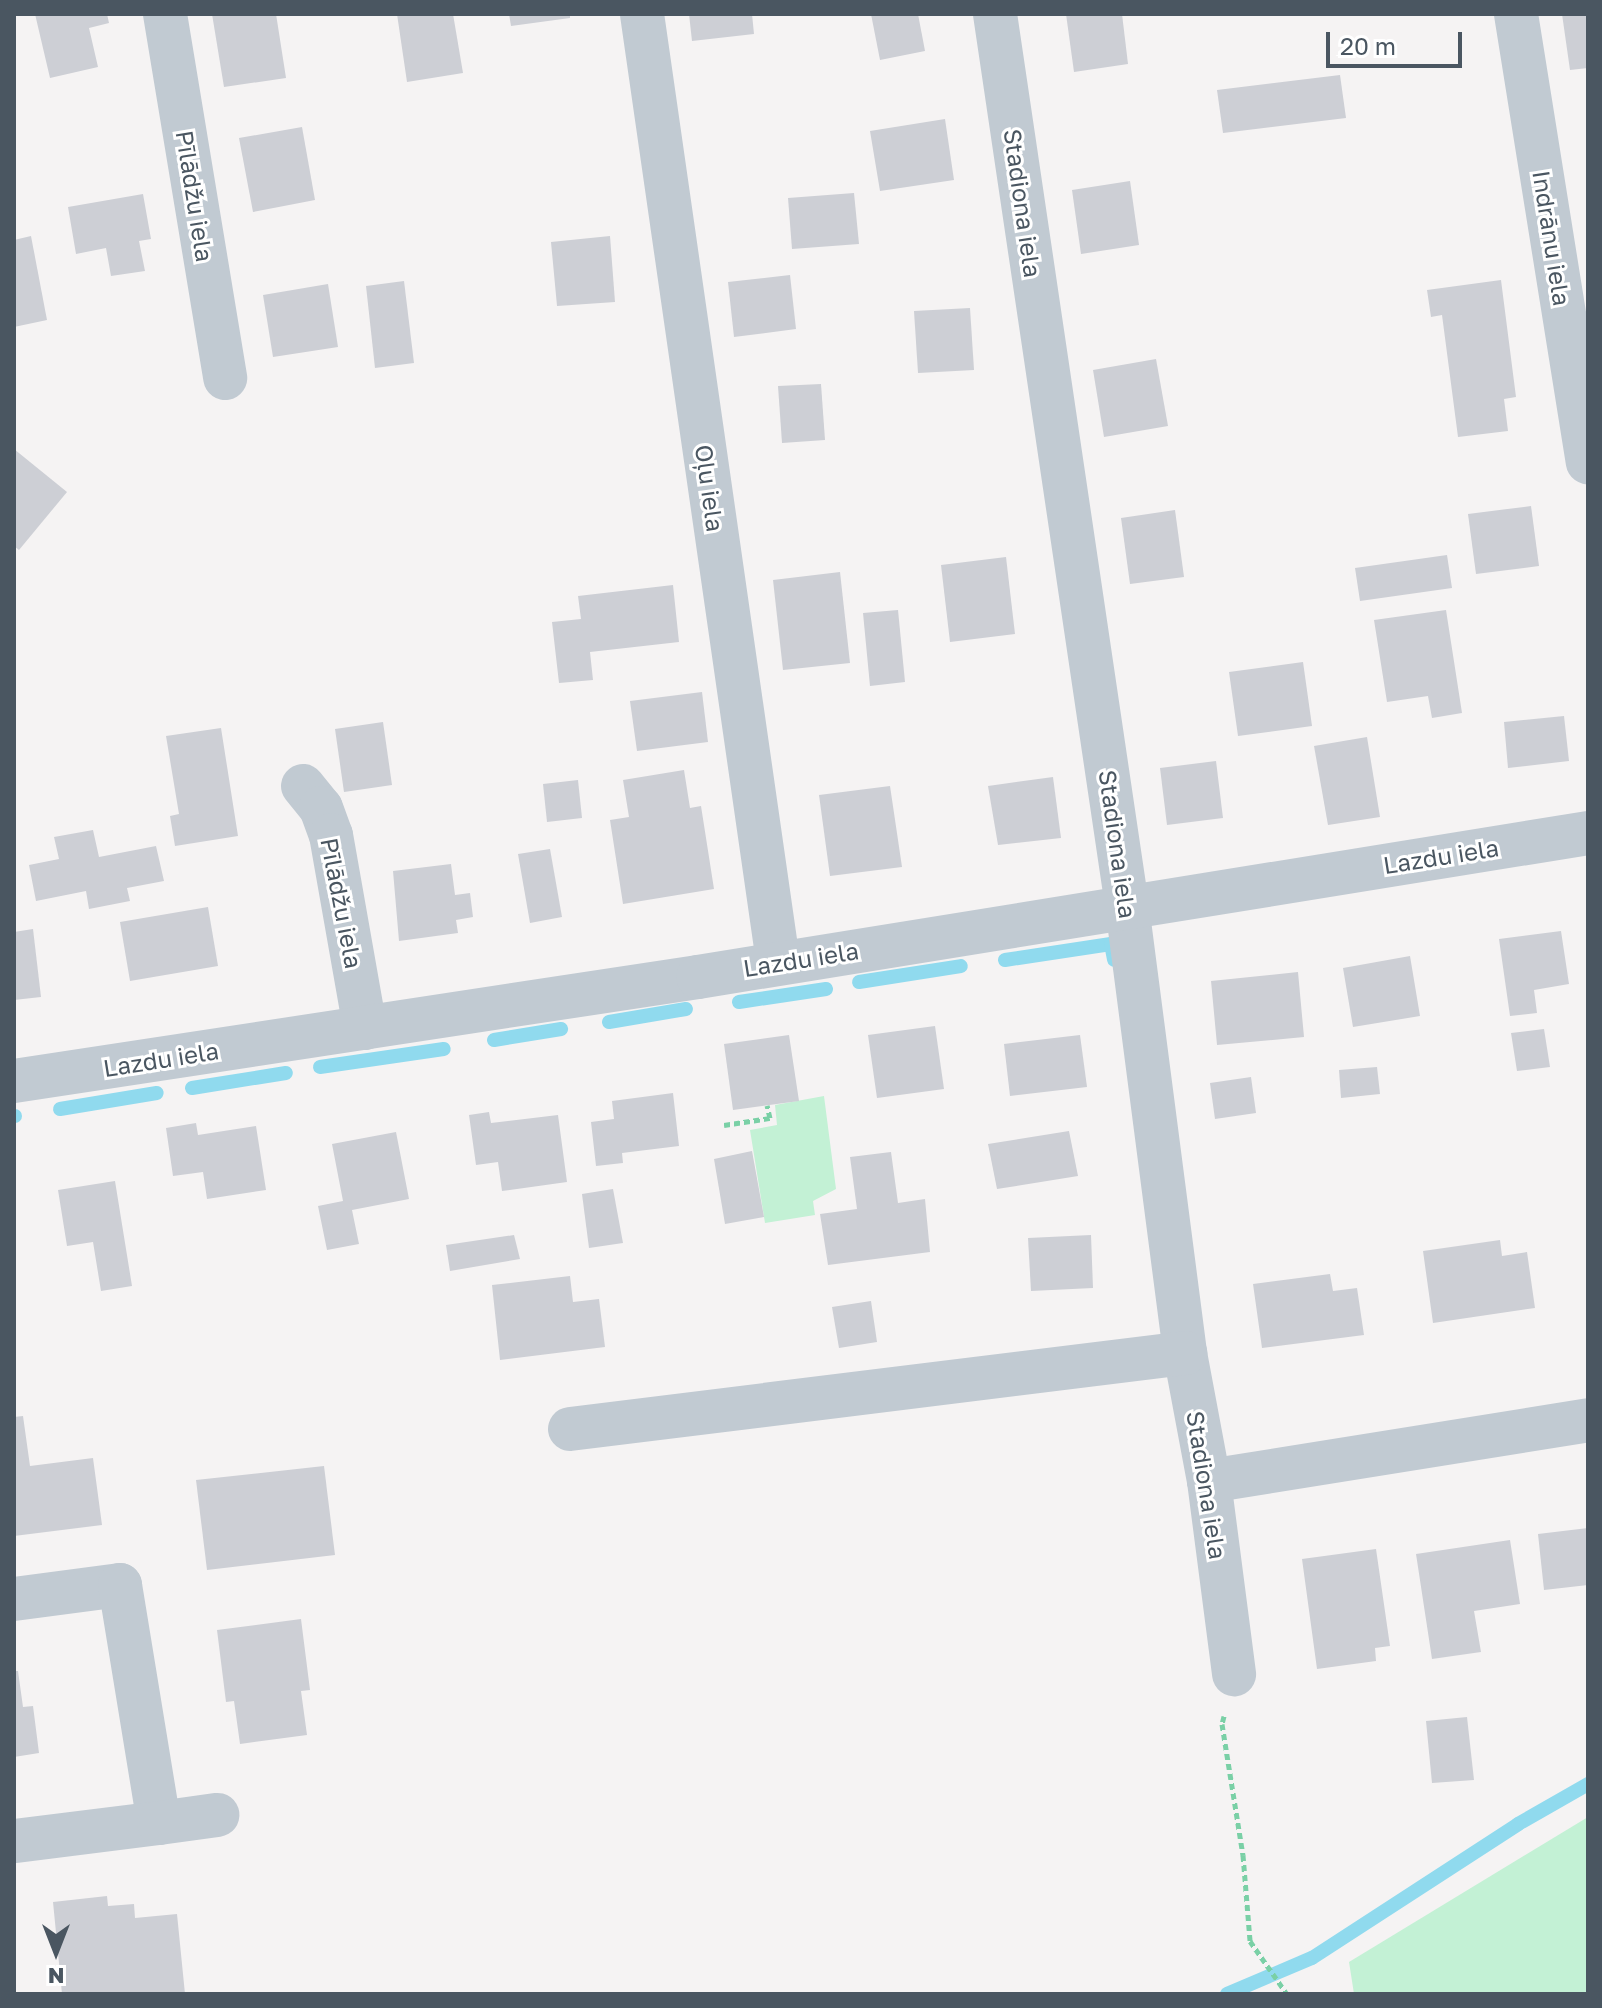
<!DOCTYPE html>
<html>
<head>
<meta charset="utf-8">
<style>
	body { margin:0 }
	#map { position:relative; width:1602px; height:2008px; overflow:hidden; background:#f5f3f3; font-family:"Golos Text",sans-serif }
	div>[style] { position:absolute }
	.green>* { inset:0; background:#c3f1d5 }
	.stream>* { height:14px; margin:-7px; padding:0 7px; transform-origin:7px; border-radius:7px; background:#90daee }
	.building>* { inset:0; background:#cdcfd5 }
	.path>* { height:5px; margin-top:-2.5px; transform-origin:0; background:repeating-linear-gradient(90deg,#7ad0a6 0 6px,transparent 0 10px) }
	.minor>* { height:44px; margin:-22px; padding:0 22px; transform-origin:22px; border-radius:22px; background:#c1cad2 }
	span { translate:-50% -50%; white-space:nowrap; text-align:center; line-height:1.15; -webkit-text-stroke:6px #fff; paint-order:stroke }
	.street-label { font-size:24px; color:#4a5661 }
	.frame { position:absolute; inset:0; border:16px solid #4a5661; pointer-events:none }
	.north { position:absolute; left:16px; top:1912px; width:80px; height:80px; -webkit-text-stroke:6px #fff; paint-order:stroke; rotate:180deg; font-size:22px; font-weight:700; line-height:32px; text-align:center; color:#4a5661 }
	.north::after { content:''; display:block; margin:auto; width:28px; height:36px; background:#4a5661; clip-path:polygon(50% 0,100% 100%,50% 72%,0 100%) }
	.scale { position:absolute; left:1326px; top:32px; width:136px; height:36px; box-sizing:border-box; border:4px solid #4a5661; border-top:0; padding-left:10px; font-size:24px; line-height:28px; white-space:nowrap; color:#4a5661; -webkit-text-stroke:6px #fff; paint-order:stroke }
</style>
</head>
<body>
<div id="map">
	<div class="green">
		<div style="clip-path:polygon(824px 1096px,836px 1189px,813px 1201px,815px 1215px,765px 1223px,750px 1130px,777px 1125px,775px 1105px)"></div>
		<div style="clip-path:polygon(1588px 1817px,1588px 1994px,1354px 1994px,1349px 1962px)"></div>
	</div>
	<div class="stream">
		<div style="left:1005px;top:960px;width:107px;rotate:-8.6deg"></div>
		<div style="left:1111px;top:944px;width:16px;rotate:79deg"></div>
		<div style="left:859px;top:982px;width:103px;rotate:-8.9deg"></div>
		<div style="left:739px;top:1002px;width:88px;rotate:-8.5deg"></div>
		<div style="left:609px;top:1022px;width:78px;rotate:-9.6deg"></div>
		<div style="left:494px;top:1040px;width:68px;rotate:-9.3deg"></div>
		<div style="left:320px;top:1067px;width:125px;rotate:-8.3deg"></div>
		<div style="left:192px;top:1088px;width:95px;rotate:-9.1deg"></div>
		<div style="left:60px;top:1109px;width:98px;rotate:-9.4deg"></div>
		<div style="left:14px;top:1116px;width:1px"></div>
		<div style="left:1227px;top:1994px;width:92px;rotate:-23deg"></div>
		<div style="left:1312px;top:1958px;width:246px;rotate:-33deg"></div>
		<div style="left:1518px;top:1824px;width:81px;rotate:-29.7deg"></div>
	</div>
	<div class="building">
		<div style="clip-path:polygon(35px 14px,107px 14px,109px 23px,89px 28px,98px 67px,50px 78px)"></div>
		<div style="clip-path:polygon(212px 14px,276px 14px,286px 78px,224px 87px)"></div>
		<div style="clip-path:polygon(397px 14px,453px 14px,463px 73px,407px 82px)"></div>
		<div style="clip-path:polygon(509px 14px,570px 14px,570px 18px,511px 26px)"></div>
		<div style="clip-path:polygon(689px 14px,752px 14px,754px 34px,692px 41px)"></div>
		<div style="clip-path:polygon(871px 14px,918px 14px,925px 51px,880px 60px)"></div>
		<div style="clip-path:polygon(1066px 14px,1122px 14px,1128px 64px,1074px 72px)"></div>
		<div style="clip-path:polygon(1562px 14px,1588px 14px,1588px 68px,1570px 70px)"></div>
		<div style="clip-path:polygon(1340px 75px,1346px 118px,1223px 133px,1217px 90px)"></div>
		<div style="clip-path:polygon(945px 119px,954px 180px,880px 191px,870px 131px)"></div>
		<div style="clip-path:polygon(302px 127px,315px 200px,253px 212px,239px 138px)"></div>
		<div style="clip-path:polygon(1130px 181px,1139px 245px,1081px 254px,1072px 190px)"></div>
		<div style="clip-path:polygon(854px 193px,859px 244px,792px 249px,788px 198px)"></div>
		<div style="clip-path:polygon(143px 194px,151px 239px,139px 241px,145px 271px,111px 276px,106px 248px,76px 254px,68px 207px)"></div>
		<div style="clip-path:polygon(31px 236px,47px 320px,14px 327px,14px 240px)"></div>
		<div style="clip-path:polygon(610px 236px,615px 302px,557px 306px,551px 242px)"></div>
		<div style="clip-path:polygon(790px 275px,796px 329px,734px 337px,728px 282px)"></div>
		<div style="clip-path:polygon(1501px 280px,1516px 397px,1504px 399px,1508px 431px,1458px 437px,1442px 315px,1431px 317px,1427px 290px)"></div>
		<div style="clip-path:polygon(404px 281px,414px 363px,375px 368px,366px 286px)"></div>
		<div style="clip-path:polygon(328px 284px,338px 347px,273px 357px,263px 295px)"></div>
		<div style="clip-path:polygon(970px 308px,974px 370px,918px 373px,914px 311px)"></div>
		<div style="clip-path:polygon(1156px 359px,1168px 426px,1104px 437px,1093px 370px)"></div>
		<div style="clip-path:polygon(821px 384px,825px 440px,782px 443px,778px 386px)"></div>
		<div style="clip-path:polygon(14px 449px,67px 492px,19px 550px,14px 546px)"></div>
		<div style="clip-path:polygon(1531px 506px,1539px 566px,1476px 574px,1468px 514px)"></div>
		<div style="clip-path:polygon(1175px 510px,1184px 577px,1130px 584px,1121px 518px)"></div>
		<div style="clip-path:polygon(1447px 555px,1452px 588px,1360px 601px,1355px 568px)"></div>
		<div style="clip-path:polygon(1006px 557px,1015px 634px,950px 642px,941px 565px)"></div>
		<div style="clip-path:polygon(840px 572px,850px 663px,783px 670px,773px 580px)"></div>
		<div style="clip-path:polygon(673px 585px,679px 642px,590px 652px,593px 680px,559px 683px,552px 622px,581px 619px,578px 596px)"></div>
		<div style="clip-path:polygon(898px 610px,905px 682px,870px 686px,863px 613px)"></div>
		<div style="clip-path:polygon(1446px 610px,1462px 713px,1432px 718px,1428px 696px,1387px 702px,1374px 620px)"></div>
		<div style="clip-path:polygon(1303px 662px,1312px 726px,1238px 736px,1229px 672px)"></div>
		<div style="clip-path:polygon(702px 692px,708px 742px,637px 751px,630px 701px)"></div>
		<div style="clip-path:polygon(1564px 716px,1569px 761px,1508px 768px,1504px 722px)"></div>
		<div style="clip-path:polygon(383px 722px,392px 785px,344px 792px,335px 729px)"></div>
		<div style="clip-path:polygon(221px 728px,238px 836px,175px 846px,170px 816px,179px 814px,166px 736px)"></div>
		<div style="clip-path:polygon(1367px 737px,1380px 817px,1328px 825px,1314px 746px)"></div>
		<div style="clip-path:polygon(1216px 761px,1223px 818px,1167px 825px,1160px 768px)"></div>
		<div style="clip-path:polygon(684px 770px,690px 808px,701px 806px,714px 889px,623px 904px,610px 820px,629px 817px,623px 780px)"></div>
		<div style="clip-path:polygon(1053px 777px,1061px 838px,998px 845px,988px 786px)"></div>
		<div style="clip-path:polygon(578px 780px,582px 818px,547px 822px,543px 784px)"></div>
		<div style="clip-path:polygon(890px 786px,902px 867px,830px 876px,819px 795px)"></div>
		<div style="clip-path:polygon(93px 830px,99px 857px,156px 846px,164px 881px,127px 888px,130px 901px,89px 909px,86px 891px,36px 901px,29px 865px,59px 859px,54px 837px)"></div>
		<div style="clip-path:polygon(550px 849px,562px 917px,530px 923px,518px 854px)"></div>
		<div style="clip-path:polygon(451px 864px,455px 895px,470px 893px,473px 917px,456px 920px,458px 933px,399px 941px,393px 871px)"></div>
		<div style="clip-path:polygon(208px 907px,218px 966px,130px 981px,120px 922px)"></div>
		<div style="clip-path:polygon(33px 929px,41px 997px,14px 1000px,14px 932px)"></div>
		<div style="clip-path:polygon(1561px 931px,1569px 984px,1534px 990px,1537px 1013px,1510px 1016px,1499px 939px)"></div>
		<div style="clip-path:polygon(1410px 956px,1420px 1016px,1353px 1027px,1343px 968px)"></div>
		<div style="clip-path:polygon(1298px 972px,1304px 1037px,1217px 1045px,1211px 981px)"></div>
		<div style="clip-path:polygon(935px 1026px,944px 1089px,877px 1098px,868px 1035px)"></div>
		<div style="clip-path:polygon(1544px 1029px,1550px 1067px,1517px 1071px,1511px 1033px)"></div>
		<div style="clip-path:polygon(789px 1035px,799px 1101px,733px 1110px,724px 1044px)"></div>
		<div style="clip-path:polygon(1080px 1035px,1087px 1087px,1010px 1096px,1004px 1044px)"></div>
		<div style="clip-path:polygon(1377px 1067px,1380px 1094px,1341px 1098px,1339px 1070px)"></div>
		<div style="clip-path:polygon(1251px 1077px,1256px 1113px,1215px 1119px,1210px 1083px)"></div>
		<div style="clip-path:polygon(673px 1093px,679px 1146px,622px 1153px,623px 1163px,596px 1166px,591px 1122px,614px 1119px,612px 1101px)"></div>
		<div style="clip-path:polygon(489px 1112px,491px 1123px,558px 1115px,567px 1182px,502px 1191px,498px 1162px,476px 1165px,469px 1115px)"></div>
		<div style="clip-path:polygon(196px 1123px,198px 1135px,256px 1126px,266px 1190px,207px 1199px,203px 1172px,173px 1176px,166px 1128px)"></div>
		<div style="clip-path:polygon(1069px 1131px,1078px 1176px,997px 1189px,988px 1144px)"></div>
		<div style="clip-path:polygon(396px 1132px,409px 1199px,352px 1210px,359px 1244px,327px 1250px,318px 1206px,343px 1201px,332px 1144px)"></div>
		<div style="clip-path:polygon(752px 1151px,764px 1217px,725px 1224px,714px 1159px)"></div>
		<div style="clip-path:polygon(891px 1152px,898px 1203px,925px 1199px,930px 1252px,828px 1265px,820px 1214px,857px 1209px,850px 1157px)"></div>
		<div style="clip-path:polygon(115px 1181px,132px 1286px,101px 1291px,93px 1242px,67px 1246px,58px 1190px)"></div>
		<div style="clip-path:polygon(613px 1189px,623px 1243px,589px 1248px,582px 1194px)"></div>
		<div style="clip-path:polygon(514px 1235px,520px 1259px,450px 1271px,446px 1245px)"></div>
		<div style="clip-path:polygon(1091px 1235px,1093px 1288px,1031px 1291px,1028px 1238px)"></div>
		<div style="clip-path:polygon(1500px 1240px,1502px 1256px,1527px 1252px,1535px 1308px,1433px 1323px,1423px 1251px)"></div>
		<div style="clip-path:polygon(1330px 1274px,1333px 1291px,1357px 1288px,1364px 1335px,1262px 1348px,1253px 1284px)"></div>
		<div style="clip-path:polygon(570px 1276px,573px 1302px,599px 1299px,605px 1347px,500px 1360px,492px 1285px)"></div>
		<div style="clip-path:polygon(871px 1301px,877px 1342px,839px 1348px,832px 1307px)"></div>
		<div style="clip-path:polygon(23px 1416px,30px 1466px,93px 1458px,102px 1525px,14px 1536px,14px 1417px)"></div>
		<div style="clip-path:polygon(324px 1466px,335px 1555px,207px 1570px,196px 1480px)"></div>
		<div style="clip-path:polygon(1588px 1528px,1588px 1585px,1544px 1590px,1538px 1534px)"></div>
		<div style="clip-path:polygon(1510px 1540px,1520px 1604px,1474px 1611px,1481px 1652px,1432px 1659px,1416px 1554px)"></div>
		<div style="clip-path:polygon(1376px 1549px,1390px 1646px,1375px 1648px,1376px 1661px,1317px 1669px,1302px 1559px)"></div>
		<div style="clip-path:polygon(301px 1619px,310px 1690px,301px 1691px,307px 1735px,240px 1744px,234px 1701px,226px 1702px,217px 1630px)"></div>
		<div style="clip-path:polygon(14px 1671px,18px 1671px,23px 1707px,33px 1706px,39px 1753px,14px 1757px)"></div>
		<div style="clip-path:polygon(1467px 1717px,1474px 1780px,1432px 1783px,1426px 1721px)"></div>
		<div style="clip-path:polygon(107px 1896px,108px 1906px,134px 1904px,135px 1918px,177px 1914px,185px 1994px,62px 1994px,53px 1902px)"></div>
	</div>
	<div class="path">
		<div style="left:724px;top:1125px;width:47px;rotate:-8.7deg"></div>
		<div style="left:770px;top:1118px;width:13px;rotate:-103deg"></div>
		<div style="left:1224px;top:1716px;width:8px;rotate:104deg"></div>
		<div style="left:1222px;top:1724px;width:133px;rotate:80.9deg"></div>
		<div style="left:1243px;top:1855px;width:86px;rotate:85.3deg"></div>
		<div style="left:1250px;top:1941px;width:65px;rotate:55.1deg"></div>
	</div>
	<div class="minor">
		<div style="left:165px;top:14px;width:369px;rotate:80.6deg"></div>
		<div style="left:642px;top:14px;width:957px;rotate:81.83deg"></div>
		<div style="left:995px;top:14px;width:902px;rotate:81.58deg"></div>
		<div style="left:1127px;top:906px;width:451px;rotate:82.6deg"></div>
		<div style="left:1185px;top:1353px;width:130px;rotate:79.4deg"></div>
		<div style="left:1209px;top:1481px;width:195px;rotate:82.6deg"></div>
		<div style="left:1516px;top:14px;width:454px;rotate:80.9deg"></div>
		<div style="left:303px;top:786px;width:28px;rotate:51deg"></div>
		<div style="left:321px;top:808px;width:29px;rotate:70deg"></div>
		<div style="left:331px;top:835px;width:196px;rotate:80deg"></div>
		<div style="left:14px;top:1081px;width:692px;rotate:-8.65deg"></div>
		<div style="left:698px;top:977px;width:902px;rotate:-9.19deg"></div>
		<div style="left:570px;top:1429px;width:620px;rotate:-7.04deg"></div>
		<div style="left:1209px;top:1481px;width:384px;rotate:-9.1deg"></div>
		<div style="left:14px;top:1599px;width:107px;rotate:-7.5deg"></div>
		<div style="left:120px;top:1585px;width:241px;rotate:80.7deg"></div>
		<div style="left:159px;top:1823px;width:146px;rotate:172.9deg"></div>
		<div style="left:159px;top:1823px;width:59px;rotate:-7.9deg"></div>
	</div>
	<div class="street-label">
		<span style="left:195px;top:196px;rotate:81deg">Pīlādžu iela</span>
		<span style="left:1023px;top:203px;rotate:82deg">Stadiona iela</span>
		<span style="left:1552px;top:238px;rotate:81deg">Indrānu iela</span>
		<span style="left:710px;top:488px;rotate:82deg">Oļu iela</span>
		<span style="left:1118px;top:844px;rotate:82deg">Stadiona iela</span>
		<span style="left:1441px;top:856px;rotate:-9deg">Lazdu iela</span>
		<span style="left:342px;top:903px;rotate:79deg">Pīlādžu iela</span>
		<span style="left:801px;top:959px;rotate:-9deg">Lazdu iela</span>
		<span style="left:161px;top:1059px;rotate:-9deg">Lazdu iela</span>
		<span style="left:1207px;top:1485px;rotate:81deg">Stadiona iela</span>
	</div>
	<div class="frame"></div>
	<div class="north">N</div>
	<div class="scale">20 m</div>
</div>
</body>
</html>
